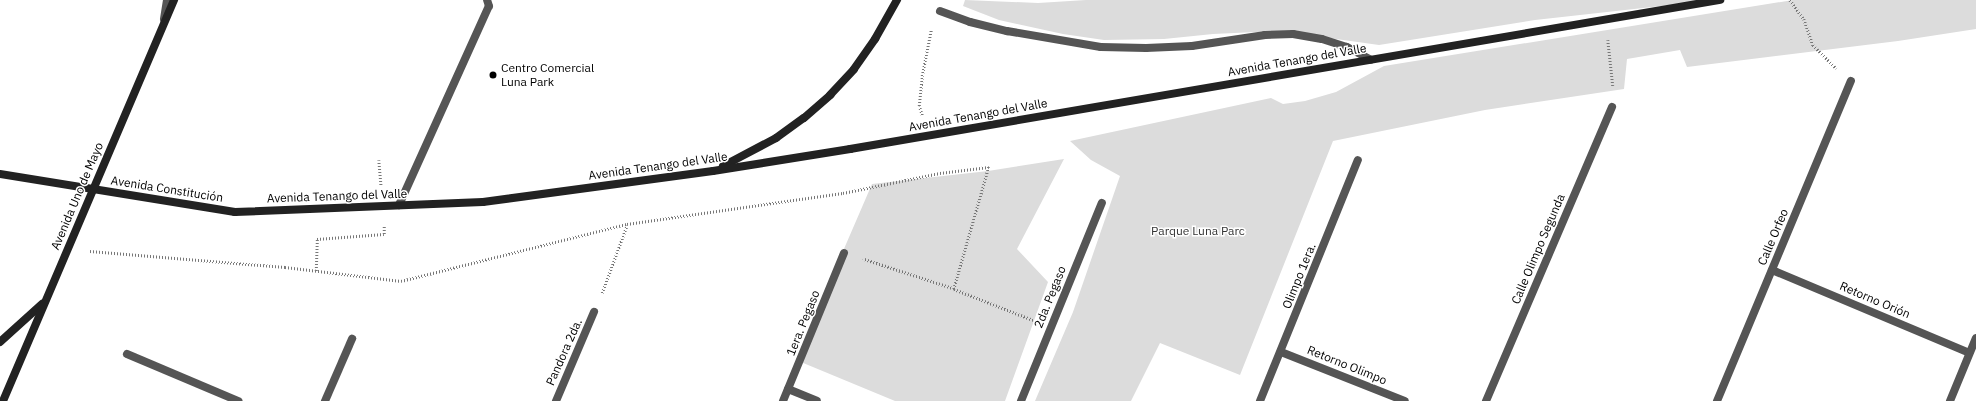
<!DOCTYPE html>
<html>
<head>
<meta charset="utf-8">
<style>
	body { margin:0 }
	#map { position:relative; width:1976px; height:401px; overflow:hidden; background:#fff; font-family:"IBM Plex Sans",sans-serif }
	div>[style] { position:absolute }
	.green>* { inset:0; background:#dcdcdc }
	.path>* { height:2.5px; margin-top:-1.25px; transform-origin:0; background:repeating-linear-gradient(90deg,#777 0 1px,transparent 0 3px) }
	.lane>* { height:8px; margin:-4px; padding:0 4px; transform-origin:4px; border-radius:4px; background:#555 }
	.street>* { height:8px; margin:-4px; padding:0 4px; transform-origin:4px; border-radius:4px; background:#555 }
	.secondary>* { height:8px; margin:-4px; padding:0 4px; transform-origin:4px; border-radius:4px; background:#222 }
	.dots>* { width:11px; height:11px; translate:-50% -50%; box-sizing:border-box; border:2px solid #fff; border-radius:50% }
	span { translate:-50% -50%; white-space:nowrap; text-align:center; line-height:1.15; -webkit-text-stroke:3px #fff; paint-order:stroke }
	.street-label { font-size:12px; color:#000 }
	.poi-label { font-size:12px; color:#000 }
	.left { translate:0 -50%; text-align:left }
	.park-label { font-size:12px; color:#333 }
</style>
</head>
<body>
<div id="map">
	<div class="green">
		<div style="clip-path:polygon(965px 0,1038px 3px,1086px 0,1715px 0,1535px 20px,1379px 45px,1279px 31px,1213px 34px,1164px 39px,1104px 40px,1063px 34px,999px 20px,963px 6px)"></div>
		<div style="clip-path:polygon(1793px 0,1976px 0,1976px 29px,1898px 41px,1687px 67px,1680px 50px,1627px 59px,1624px 89px,1485px 110px,1333px 141px,1240px 375px,1160px 343px,1131px 401px,1035px 401px,1073px 312px,1120px 176px,1091px 160px,1070px 141px,1271px 98px,1283px 104px,1305px 101px,1336px 92px,1384px 66px)"></div>
		<div style="clip-path:polygon(1064px 159px,1017px 249px,1048px 282px,1005px 401px,895px 401px,796px 360px,872px 184px,988px 171px)"></div>
	</div>
	<div class="path">
		<div style="left:1790px;top:0;width:24px;rotate:54deg"></div>
		<div style="left:1804px;top:19px;width:28px;rotate:71deg"></div>
		<div style="left:1813px;top:45px;width:33px;rotate:45deg"></div>
		<div style="left:1608px;top:40px;width:46px;rotate:83.8deg"></div>
		<div style="left:922px;top:115px;width:9px;rotate:-108deg"></div>
		<div style="left:919px;top:106px;width:30px;rotate:-84deg"></div>
		<div style="left:922px;top:76px;width:47px;rotate:-78.9deg"></div>
		<div style="left:379px;top:160px;width:25px;rotate:85deg"></div>
		<div style="left:90px;top:251px;width:196px;rotate:4.7deg"></div>
		<div style="left:285px;top:267px;width:117px;rotate:6.9deg"></div>
		<div style="left:401px;top:281px;width:233px;rotate:-14.2deg"></div>
		<div style="left:627px;top:224px;width:218px;rotate:-8.2deg"></div>
		<div style="left:843px;top:193px;width:99px;rotate:-11.7deg"></div>
		<div style="left:940px;top:173px;width:49px;rotate:-7deg"></div>
		<div style="left:989px;top:167px;width:127px;rotate:106deg"></div>
		<div style="left:954px;top:289px;width:96px;rotate:-161.8deg"></div>
		<div style="left:316px;top:271px;width:32px;rotate:-88deg"></div>
		<div style="left:317px;top:239px;width:67px;rotate:-4.3deg"></div>
		<div style="left:384px;top:234px;width:8px;rotate:-90deg"></div>
		<div style="left:954px;top:289px;width:85px;rotate:21.4deg"></div>
		<div style="left:602px;top:293px;width:72px;rotate:-69.8deg"></div>
	</div>
	<div class="lane">
		<div style="left:164px;top:19px;width:19px;rotate:-81deg"></div>
		<div style="left:399px;top:205px;width:218px;rotate:-65.7deg"></div>
		<div style="left:489px;top:6px;width:6px;rotate:-108deg"></div>
	</div>
	<div class="street">
		<div style="left:940px;top:11px;width:32px;rotate:20deg"></div>
		<div style="left:970px;top:22px;width:38px;rotate:14deg"></div>
		<div style="left:1007px;top:31px;width:95px;rotate:9.7deg"></div>
		<div style="left:1101px;top:47px;width:45px;rotate:1.3deg"></div>
		<div style="left:1146px;top:48px;width:46px;rotate:-2.5deg"></div>
		<div style="left:1192px;top:46px;width:74px;rotate:-8.6deg"></div>
		<div style="left:1265px;top:35px;width:28px;rotate:-2deg"></div>
		<div style="left:1293px;top:34px;width:29px;rotate:10deg"></div>
		<div style="left:1322px;top:39px;width:26px;rotate:18deg"></div>
		<div style="left:1347px;top:47px;width:27px;rotate:28deg"></div>
		<div style="left:1772px;top:270px;width:214px;rotate:22.8deg"></div>
		<div style="left:1281px;top:352px;width:133px;rotate:21.6deg"></div>
		<div style="left:127px;top:354px;width:121px;rotate:22.9deg"></div>
		<div style="left:788px;top:389px;width:31px;rotate:22deg"></div>
		<div style="left:325px;top:401px;width:68px;rotate:-66.5deg"></div>
		<div style="left:556px;top:401px;width:97px;rotate:-66.9deg"></div>
		<div style="left:783px;top:401px;width:160px;rotate:-67.6deg"></div>
		<div style="left:1021px;top:401px;width:214px;rotate:-67.8deg"></div>
		<div style="left:1260px;top:401px;width:260px;rotate:-67.9deg"></div>
		<div style="left:1486px;top:401px;width:320px;rotate:-66.8deg"></div>
		<div style="left:1717px;top:401px;width:347px;rotate:-67.3deg"></div>
		<div style="left:1950px;top:401px;width:68px;rotate:-67.6deg"></div>
	</div>
	<div class="secondary">
		<div style="left:723px;top:166px;width:60px;rotate:-27.8deg"></div>
		<div style="left:776px;top:138px;width:34px;rotate:-36deg"></div>
		<div style="left:804px;top:118px;width:35px;rotate:-41deg"></div>
		<div style="left:830px;top:95px;width:35px;rotate:-47deg"></div>
		<div style="left:854px;top:69px;width:37px;rotate:-55deg"></div>
		<div style="left:875px;top:39px;width:45px;rotate:-60.6deg"></div>
		<div style="left:0;top:174px;width:238px;rotate:9.2deg"></div>
		<div style="left:235px;top:212px;width:248px;rotate:-2.3deg"></div>
		<div style="left:483px;top:202px;width:232px;rotate:-7.7deg"></div>
		<div style="left:713px;top:171px;width:139px;rotate:-9.1deg"></div>
		<div style="left:850px;top:149px;width:883px;rotate:-9.72deg"></div>
		<div style="left:0;top:342px;width:57px;rotate:-42.1deg"></div>
		<div style="left:3px;top:401px;width:436px;rotate:-66.9deg"></div>
	</div>
	<div class="dots">
		<div style="left:493px;top:75px;background:#000"></div>
	</div>
	<div class="street-label">
		<span style="left:1297px;top:60px;rotate:-10deg">Avenida Tenango del Valle</span>
		<span style="left:978px;top:115px;rotate:-10deg">Avenida Tenango del Valle</span>
		<span style="left:658px;top:166px;rotate:-8deg">Avenida Tenango del Valle</span>
		<span style="left:167px;top:189px;rotate:9deg">Avenida Constitución</span>
		<span style="left:77px;top:196px;rotate:-67deg">Avenida Uno de Mayo</span>
		<span style="left:337px;top:196px;rotate:-2deg">Avenida Tenango del Valle</span>
		<span style="left:1773px;top:237px;rotate:-67deg">Calle Orfeo</span>
		<span style="left:1538px;top:249px;rotate:-67deg">Calle Olimpo Segunda</span>
		<span style="left:1299px;top:276px;rotate:-68deg">Olimpo 1era.</span>
		<span style="left:1050px;top:297px;rotate:-68deg">2da. Pegaso</span>
		<span style="left:1875px;top:300px;rotate:23deg">Retorno Orión</span>
		<span style="left:803px;top:323px;rotate:-68deg">1era. Pegaso</span>
		<span style="left:564px;top:352px;rotate:-66deg">Pandora 2da.</span>
		<span style="left:1347px;top:365px;rotate:22deg">Retorno Olimpo</span>
	</div>
	<div class="poi-label">
		<span class="left" style="left:501px;top:75px">Centro Comercial<br>Luna Park</span>
	</div>
	<div class="park-label">
		<span style="left:1198px;top:231px">Parque Luna Parc</span>
	</div>
</div>
</body>
</html>
